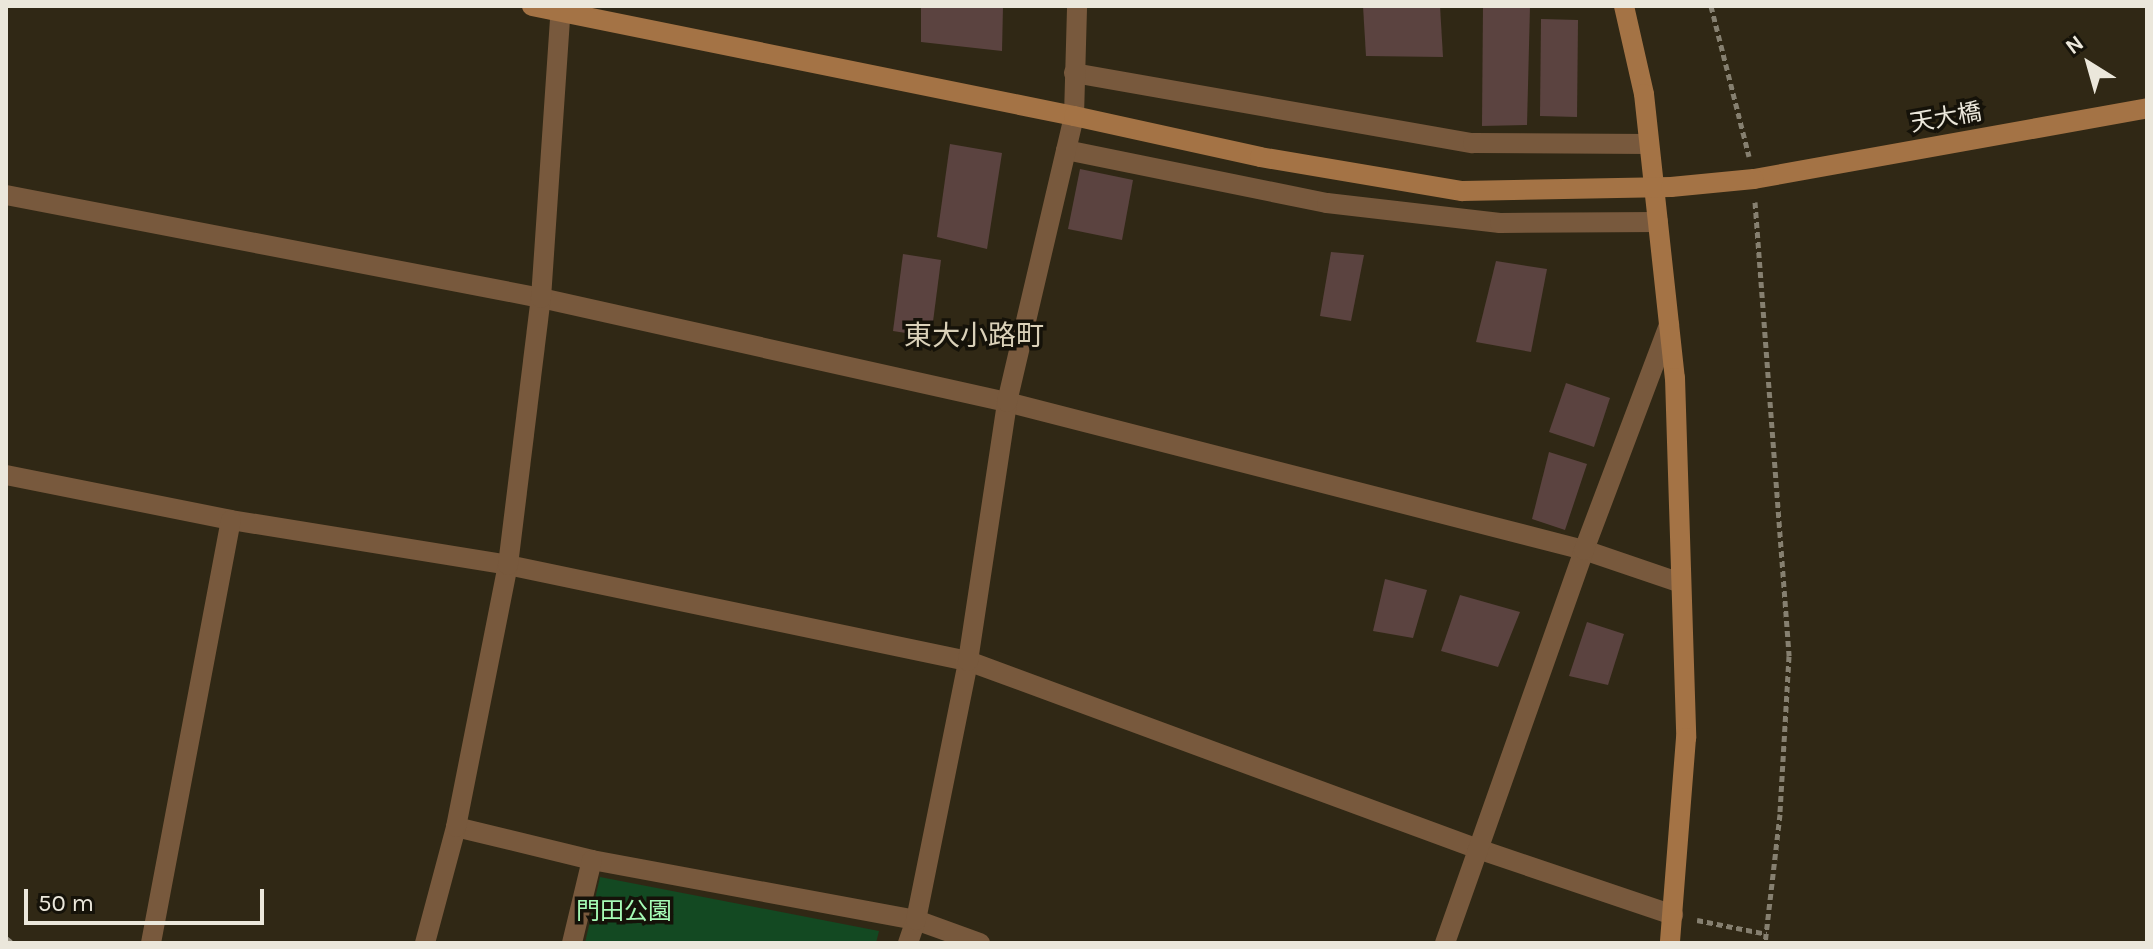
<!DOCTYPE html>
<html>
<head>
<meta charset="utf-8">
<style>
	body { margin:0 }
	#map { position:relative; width:2153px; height:949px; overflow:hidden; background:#302815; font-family:Karla,"Noto Sans JP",sans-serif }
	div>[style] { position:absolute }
	.green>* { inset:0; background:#134922 }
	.building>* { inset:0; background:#5b4340 }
	.path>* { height:5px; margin-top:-2.5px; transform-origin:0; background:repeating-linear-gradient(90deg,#868070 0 6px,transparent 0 10px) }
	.street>* { height:20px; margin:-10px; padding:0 10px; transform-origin:10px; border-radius:10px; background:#78593d }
	.secondary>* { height:20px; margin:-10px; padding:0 10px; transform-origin:10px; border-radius:10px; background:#a47345 }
	.rail>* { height:6px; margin-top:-3px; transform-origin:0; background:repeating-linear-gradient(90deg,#979182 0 10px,transparent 0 20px) }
	.secondary-bridge>* { height:20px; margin:-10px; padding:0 10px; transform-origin:10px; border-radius:10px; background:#a47345 }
	span { translate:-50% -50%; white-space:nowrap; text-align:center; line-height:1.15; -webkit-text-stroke:7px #151209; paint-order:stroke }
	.street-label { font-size:24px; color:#ebe7db }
	.park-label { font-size:24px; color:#a6fcb6 }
	.quarter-label { font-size:28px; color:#dad1b9 }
	.frame { position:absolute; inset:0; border:8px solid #ebe7db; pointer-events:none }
	.north { position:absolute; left:2049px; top:24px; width:80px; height:80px; -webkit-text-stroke:6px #151209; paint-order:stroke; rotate:323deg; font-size:22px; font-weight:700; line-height:32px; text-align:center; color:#ebe7db }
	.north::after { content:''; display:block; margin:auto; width:28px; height:36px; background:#ebe7db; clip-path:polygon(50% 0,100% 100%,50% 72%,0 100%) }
	.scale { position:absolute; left:24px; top:889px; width:240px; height:36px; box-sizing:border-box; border:4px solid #ebe7db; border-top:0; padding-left:10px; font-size:24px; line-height:28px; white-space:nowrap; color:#ebe7db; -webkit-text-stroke:6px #151209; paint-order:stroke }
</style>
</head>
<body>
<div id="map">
	<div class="green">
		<div style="clip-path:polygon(600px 877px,879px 931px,876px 943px,585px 943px)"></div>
	</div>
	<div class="building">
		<div style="clip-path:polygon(921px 6px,1003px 6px,1002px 51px,921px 42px)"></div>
		<div style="clip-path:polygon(1363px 6px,1440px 6px,1443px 57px,1366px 56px)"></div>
		<div style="clip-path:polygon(1483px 6px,1530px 6px,1527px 125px,1482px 126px)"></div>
		<div style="clip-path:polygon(1541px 19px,1578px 20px,1577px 117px,1540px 116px)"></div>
		<div style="clip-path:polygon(950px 144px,1002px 153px,987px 249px,937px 237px)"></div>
		<div style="clip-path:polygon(1080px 169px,1133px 180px,1122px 240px,1068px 229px)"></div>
		<div style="clip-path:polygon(1331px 252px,1364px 255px,1351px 321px,1320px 316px)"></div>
		<div style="clip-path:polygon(903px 254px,941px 260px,931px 337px,893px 331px)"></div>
		<div style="clip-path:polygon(1496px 261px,1547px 269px,1531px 352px,1476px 342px)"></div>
		<div style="clip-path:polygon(1566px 383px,1610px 398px,1594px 447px,1549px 432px)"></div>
		<div style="clip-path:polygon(1549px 452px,1587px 464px,1565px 530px,1532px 519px)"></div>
		<div style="clip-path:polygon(1385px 579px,1427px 590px,1413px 638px,1373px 631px)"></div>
		<div style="clip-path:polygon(1460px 595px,1520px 612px,1498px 667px,1441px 651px)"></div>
		<div style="clip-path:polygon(1587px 622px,1624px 634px,1608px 685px,1569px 676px)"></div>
	</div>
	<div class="path">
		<div style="left:1711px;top:6px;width:155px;rotate:75.8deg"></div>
		<div style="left:1755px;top:202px;width:455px;rotate:85.7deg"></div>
		<div style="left:1789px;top:656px;width:158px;rotate:93.3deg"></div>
		<div style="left:1780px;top:814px;width:130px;rotate:96.6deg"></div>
		<div style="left:1697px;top:920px;width:71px;rotate:11.3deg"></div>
	</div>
	<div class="street">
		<div style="left:1074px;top:73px;width:405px;rotate:10deg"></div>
		<div style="left:1473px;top:143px;width:176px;rotate:0.3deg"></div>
		<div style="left:1066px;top:150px;width:266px;rotate:11.5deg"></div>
		<div style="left:1327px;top:203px;width:174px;rotate:6.6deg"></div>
		<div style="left:1500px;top:223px;width:158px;rotate:-0.4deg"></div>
		<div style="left:6px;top:195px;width:545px;rotate:10.9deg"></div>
		<div style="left:541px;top:298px;width:477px;rotate:12.6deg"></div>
		<div style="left:1007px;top:402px;width:596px;rotate:14.39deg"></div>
		<div style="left:1584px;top:550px;width:102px;rotate:18.8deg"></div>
		<div style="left:6px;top:475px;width:229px;rotate:11.3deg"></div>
		<div style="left:231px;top:520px;width:281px;rotate:9.2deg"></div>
		<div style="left:508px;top:565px;width:470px;rotate:11.8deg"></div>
		<div style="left:968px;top:661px;width:544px;rotate:20.24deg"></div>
		<div style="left:1478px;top:849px;width:206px;rotate:18.7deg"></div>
		<div style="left:456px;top:827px;width:140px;rotate:13.6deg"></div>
		<div style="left:592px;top:860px;width:330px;rotate:10.5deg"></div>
		<div style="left:916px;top:920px;width:68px;rotate:19.8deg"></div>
		<div style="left:151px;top:943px;width:430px;rotate:-79.3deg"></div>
		<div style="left:425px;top:943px;width:120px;rotate:-75deg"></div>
		<div style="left:456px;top:827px;width:267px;rotate:-78.8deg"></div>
		<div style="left:508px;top:565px;width:269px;rotate:-83deg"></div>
		<div style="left:541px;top:298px;width:293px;rotate:-86.1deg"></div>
		<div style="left:572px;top:943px;width:85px;rotate:-76.5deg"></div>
		<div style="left:908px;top:943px;width:24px;rotate:-71deg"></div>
		<div style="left:916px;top:920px;width:264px;rotate:-78.6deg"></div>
		<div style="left:968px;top:661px;width:262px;rotate:-81.4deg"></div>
		<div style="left:1007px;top:402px;width:294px;rotate:-76.8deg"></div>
		<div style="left:1074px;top:116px;width:110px;rotate:-88.4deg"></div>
		<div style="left:1445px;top:943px;width:417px;rotate:-70.5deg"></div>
		<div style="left:1584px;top:550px;width:241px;rotate:-69.3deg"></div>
	</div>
	<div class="secondary">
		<div style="left:532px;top:6px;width:553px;rotate:11.47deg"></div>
		<div style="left:1074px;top:116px;width:190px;rotate:12.4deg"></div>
		<div style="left:1624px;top:6px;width:90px;rotate:77.2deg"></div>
		<div style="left:1644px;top:94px;width:286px;rotate:83.8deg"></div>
		<div style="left:1675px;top:378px;width:360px;rotate:88.2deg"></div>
		<div style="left:1686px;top:738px;width:206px;rotate:94.5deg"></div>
		<div style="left:1754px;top:179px;width:399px;rotate:-10.2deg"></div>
	</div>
	<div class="rail">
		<div style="left:6px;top:939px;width:6px;rotate:39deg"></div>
	</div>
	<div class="secondary-bridge">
		<div style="left:1260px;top:157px;width:205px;rotate:9.6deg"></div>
		<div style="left:1462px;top:191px;width:209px;rotate:-1.1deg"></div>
		<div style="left:1671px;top:187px;width:83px;rotate:-5.5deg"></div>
	</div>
	<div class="street-label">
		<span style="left:1946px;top:118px;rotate:-10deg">天大橋</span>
	</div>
	<div class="park-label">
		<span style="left:624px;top:912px">門田公園</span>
	</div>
	<div class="quarter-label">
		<span style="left:974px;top:336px">東大小路町</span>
	</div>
	<div class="frame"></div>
	<div class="north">N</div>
	<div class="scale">50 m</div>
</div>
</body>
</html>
